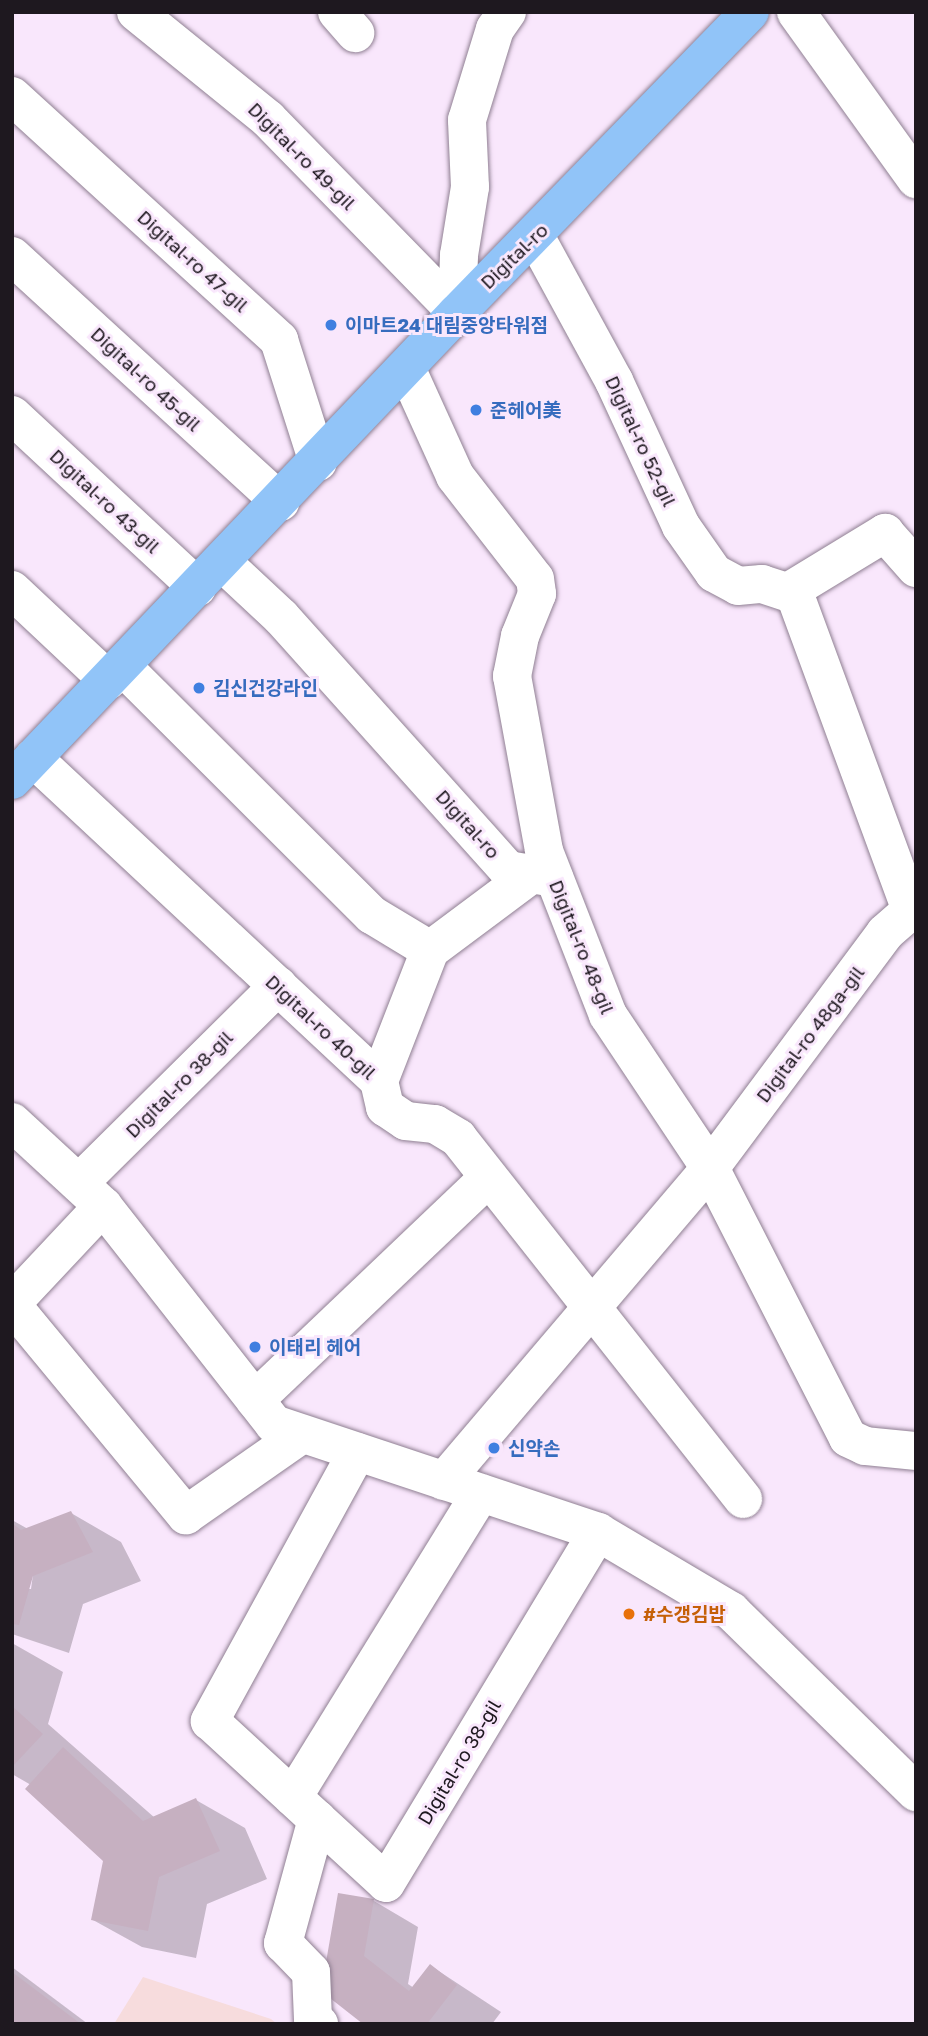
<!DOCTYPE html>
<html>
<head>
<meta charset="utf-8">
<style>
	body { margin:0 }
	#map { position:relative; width:928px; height:2036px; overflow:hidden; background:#f9e7fc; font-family:"Golos Text","Noto Sans KR",sans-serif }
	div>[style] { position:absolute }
	.commercial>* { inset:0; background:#f7dcdd }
	.shadow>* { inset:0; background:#0003 }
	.building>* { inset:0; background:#c6b0c1 }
	.roads { filter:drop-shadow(0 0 2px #8f7f92) drop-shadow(0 0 2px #8f7f92) }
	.minor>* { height:38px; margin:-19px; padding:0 19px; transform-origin:19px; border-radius:19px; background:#fff }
	.major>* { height:38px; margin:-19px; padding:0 19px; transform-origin:19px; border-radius:19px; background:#91c4f8 }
	.dots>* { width:19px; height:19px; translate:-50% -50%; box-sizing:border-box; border:4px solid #f9e7fc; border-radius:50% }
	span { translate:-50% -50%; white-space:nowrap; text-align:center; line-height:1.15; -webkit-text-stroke:6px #f9e7fc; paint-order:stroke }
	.street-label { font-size:19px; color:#1e181f }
	.shop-label { font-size:19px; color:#366cbe; font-weight:700 }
	.left { translate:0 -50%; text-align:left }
	.food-label { font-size:19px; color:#c56008; font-weight:700 }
	.frame { position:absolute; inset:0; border:14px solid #1e181f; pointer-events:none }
</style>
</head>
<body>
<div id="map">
	<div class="commercial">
		<div style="clip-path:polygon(143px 1977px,271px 2019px,277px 2024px,114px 2024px)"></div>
	</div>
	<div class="shadow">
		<div style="clip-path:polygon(evenodd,71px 1513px,121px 1542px,141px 1581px,83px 1604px,69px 1653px,12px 1634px,12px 1520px,28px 1529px,71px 1513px,34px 1567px,31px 1589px,28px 1589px,34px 1567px)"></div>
		<div style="clip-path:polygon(12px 1643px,63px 1672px,48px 1724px,155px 1818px,196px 1800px,245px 1828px,267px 1879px,207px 1904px,196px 1958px,142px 1947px,93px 1920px,105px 1860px,31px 1785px,12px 1774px)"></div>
		<div style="clip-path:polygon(340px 1895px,374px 1901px,418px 1927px,408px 1984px,414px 1988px,431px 1966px,501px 2012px,492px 2024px,365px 2024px)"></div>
		<div style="clip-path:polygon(12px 1967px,88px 2024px,12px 2024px)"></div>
	</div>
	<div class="building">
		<div style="clip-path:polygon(71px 1511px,93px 1552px,33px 1576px,19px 1625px,12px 1624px,12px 1523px,21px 1530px)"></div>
		<div style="clip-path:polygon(12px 1706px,43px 1734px,12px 1767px)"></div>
		<div style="clip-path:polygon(63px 1747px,143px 1821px,196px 1798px,220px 1851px,159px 1877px,148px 1931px,91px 1920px,103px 1861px,25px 1789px)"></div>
		<div style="clip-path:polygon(338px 1893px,374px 1899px,364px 1956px,409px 1991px,430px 1964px,457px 1985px,427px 2024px,363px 2024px,321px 1991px)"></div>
		<div style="clip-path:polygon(12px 1972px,81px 2024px,12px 2024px)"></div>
	</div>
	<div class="roads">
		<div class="minor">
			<div style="left:136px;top:12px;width:170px;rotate:39deg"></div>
			<div style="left:268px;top:119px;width:271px;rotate:45.7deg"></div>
			<div style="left:337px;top:12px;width:28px;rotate:49deg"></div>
			<div style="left:796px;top:12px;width:206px;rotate:54.3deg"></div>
			<div style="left:12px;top:96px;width:362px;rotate:42.4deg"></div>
			<div style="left:279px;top:340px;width:128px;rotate:72.3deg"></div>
			<div style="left:535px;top:236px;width:165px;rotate:61.4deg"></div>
			<div style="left:614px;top:381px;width:160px;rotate:65.2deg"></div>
			<div style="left:681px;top:526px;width:57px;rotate:54.9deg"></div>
			<div style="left:714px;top:573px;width:27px;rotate:28deg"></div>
			<div style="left:738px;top:586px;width:24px;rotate:-5deg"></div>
			<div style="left:762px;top:584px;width:35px;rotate:18deg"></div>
			<div style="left:795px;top:595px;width:336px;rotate:69.8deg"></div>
			<div style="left:12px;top:256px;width:364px;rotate:42.5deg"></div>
			<div style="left:457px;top:313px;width:58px;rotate:-88deg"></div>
			<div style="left:459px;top:255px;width:69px;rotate:-80.8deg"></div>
			<div style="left:470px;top:187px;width:67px;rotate:-92.6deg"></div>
			<div style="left:467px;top:120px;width:95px;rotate:-72.9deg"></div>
			<div style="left:495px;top:29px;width:21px;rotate:-55deg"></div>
			<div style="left:407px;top:370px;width:116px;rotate:65.6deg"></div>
			<div style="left:455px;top:476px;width:130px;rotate:52.2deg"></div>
			<div style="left:535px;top:579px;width:15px;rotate:82deg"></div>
			<div style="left:537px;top:594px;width:45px;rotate:112deg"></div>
			<div style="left:520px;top:636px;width:41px;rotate:101.3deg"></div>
			<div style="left:512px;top:676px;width:178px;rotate:79.6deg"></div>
			<div style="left:544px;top:851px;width:176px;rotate:68.7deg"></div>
			<div style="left:608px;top:1015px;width:184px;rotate:56.3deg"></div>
			<div style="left:710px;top:1168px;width:303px;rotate:62.9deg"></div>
			<div style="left:848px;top:1438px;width:19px;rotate:25deg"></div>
			<div style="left:865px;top:1446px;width:51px;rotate:5.6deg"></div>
			<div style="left:12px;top:415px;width:253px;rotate:42.9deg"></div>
			<div style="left:222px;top:562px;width:81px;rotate:43deg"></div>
			<div style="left:281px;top:617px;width:340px;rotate:48.1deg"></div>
			<div style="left:508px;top:870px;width:47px;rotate:9.9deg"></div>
			<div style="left:12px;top:590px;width:132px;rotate:43.2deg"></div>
			<div style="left:788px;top:592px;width:114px;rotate:-31.3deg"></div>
			<div style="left:885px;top:533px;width:47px;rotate:48.5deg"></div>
			<div style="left:122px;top:666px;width:353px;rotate:44.9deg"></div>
			<div style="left:372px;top:915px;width:68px;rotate:31.1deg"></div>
			<div style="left:33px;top:758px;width:473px;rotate:43deg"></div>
			<div style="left:379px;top:1081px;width:27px;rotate:77deg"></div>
			<div style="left:385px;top:1107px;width:25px;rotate:34deg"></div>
			<div style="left:406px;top:1121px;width:29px;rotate:6deg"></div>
			<div style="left:435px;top:1124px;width:27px;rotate:31deg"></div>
			<div style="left:458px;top:1138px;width:460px;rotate:51.7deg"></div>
			<div style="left:430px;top:950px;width:122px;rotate:-36.7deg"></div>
			<div style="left:379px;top:1081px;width:141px;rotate:-68.7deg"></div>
			<div style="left:12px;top:1122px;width:124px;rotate:42.7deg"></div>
			<div style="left:103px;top:1206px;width:277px;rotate:51.9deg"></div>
			<div style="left:274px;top:1424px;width:342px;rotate:18.4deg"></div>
			<div style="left:598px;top:1532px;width:155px;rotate:30.7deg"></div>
			<div style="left:731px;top:1611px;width:259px;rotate:44.4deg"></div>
			<div style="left:80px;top:1182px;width:279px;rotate:-44.7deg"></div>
			<div style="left:12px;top:1303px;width:133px;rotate:-46.8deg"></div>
			<div style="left:12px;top:1305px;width:273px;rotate:50.4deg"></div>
			<div style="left:186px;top:1515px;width:141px;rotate:-34.9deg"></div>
			<div style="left:255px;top:1400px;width:322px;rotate:-43.6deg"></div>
			<div style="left:357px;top:1452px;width:307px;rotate:118.7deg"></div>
			<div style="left:210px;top:1721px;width:239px;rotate:42.6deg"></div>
			<div style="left:386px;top:1883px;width:410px;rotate:-58.9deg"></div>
			<div style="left:444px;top:1481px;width:411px;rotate:-49.6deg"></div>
			<div style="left:710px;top:1168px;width:293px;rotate:-53.3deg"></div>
			<div style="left:885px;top:933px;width:41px;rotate:-41.1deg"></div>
			<div style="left:293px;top:1797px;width:357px;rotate:-58.3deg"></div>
			<div style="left:317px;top:1819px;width:129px;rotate:105.3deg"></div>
			<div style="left:283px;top:1943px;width:40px;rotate:46deg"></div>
			<div style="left:311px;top:1972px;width:47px;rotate:87.6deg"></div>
			<div style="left:313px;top:2019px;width:8px;rotate:40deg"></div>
		</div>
		<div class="major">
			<div style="left:12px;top:780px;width:645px;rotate:-46.38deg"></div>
			<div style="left:457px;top:313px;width:420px;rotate:-45.8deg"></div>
		</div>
	</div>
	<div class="dots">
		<div style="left:331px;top:325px;background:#3f7fe0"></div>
		<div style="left:476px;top:410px;background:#3f7fe0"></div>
		<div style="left:199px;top:688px;background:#3f7fe0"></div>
		<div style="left:255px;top:1347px;background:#3f7fe0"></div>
		<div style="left:494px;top:1448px;background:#3f7fe0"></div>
		<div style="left:629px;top:1614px;background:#e8710a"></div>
	</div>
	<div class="street-label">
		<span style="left:302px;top:156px;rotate:45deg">Digital-ro 49-gil</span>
		<span style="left:514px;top:256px;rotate:-44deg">Digital-ro</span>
		<span style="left:193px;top:261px;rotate:42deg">Digital-ro 47-gil</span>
		<span style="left:146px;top:379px;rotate:43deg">Digital-ro 45-gil</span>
		<span style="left:641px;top:441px;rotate:65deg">Digital-ro 52-gil</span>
		<span style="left:105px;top:501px;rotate:43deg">Digital-ro 43-gil</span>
		<span style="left:468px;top:824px;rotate:48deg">Digital-ro</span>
		<span style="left:582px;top:947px;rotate:68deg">Digital-ro 48-gil</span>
		<span style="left:321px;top:1027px;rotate:43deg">Digital-ro 40-gil</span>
		<span style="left:810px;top:1034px;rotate:-53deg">Digital-ro 48ga-gil</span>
		<span style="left:179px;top:1084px;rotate:-45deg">Digital-ro 38-gil</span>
		<span style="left:459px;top:1762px;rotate:-59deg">Digital-ro 38-gil</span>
	</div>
	<div class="shop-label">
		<span class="left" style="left:345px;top:325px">이마트24 대림중앙타워점</span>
		<span class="left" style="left:490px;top:410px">준헤어美</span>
		<span class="left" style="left:213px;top:688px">김신건강라인</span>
		<span class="left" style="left:269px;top:1347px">이태리 헤어</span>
		<span class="left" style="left:508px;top:1448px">신약손</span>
	</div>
	<div class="food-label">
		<span class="left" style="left:643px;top:1614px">#수갱김밥</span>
	</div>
	<div class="frame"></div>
</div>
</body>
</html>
